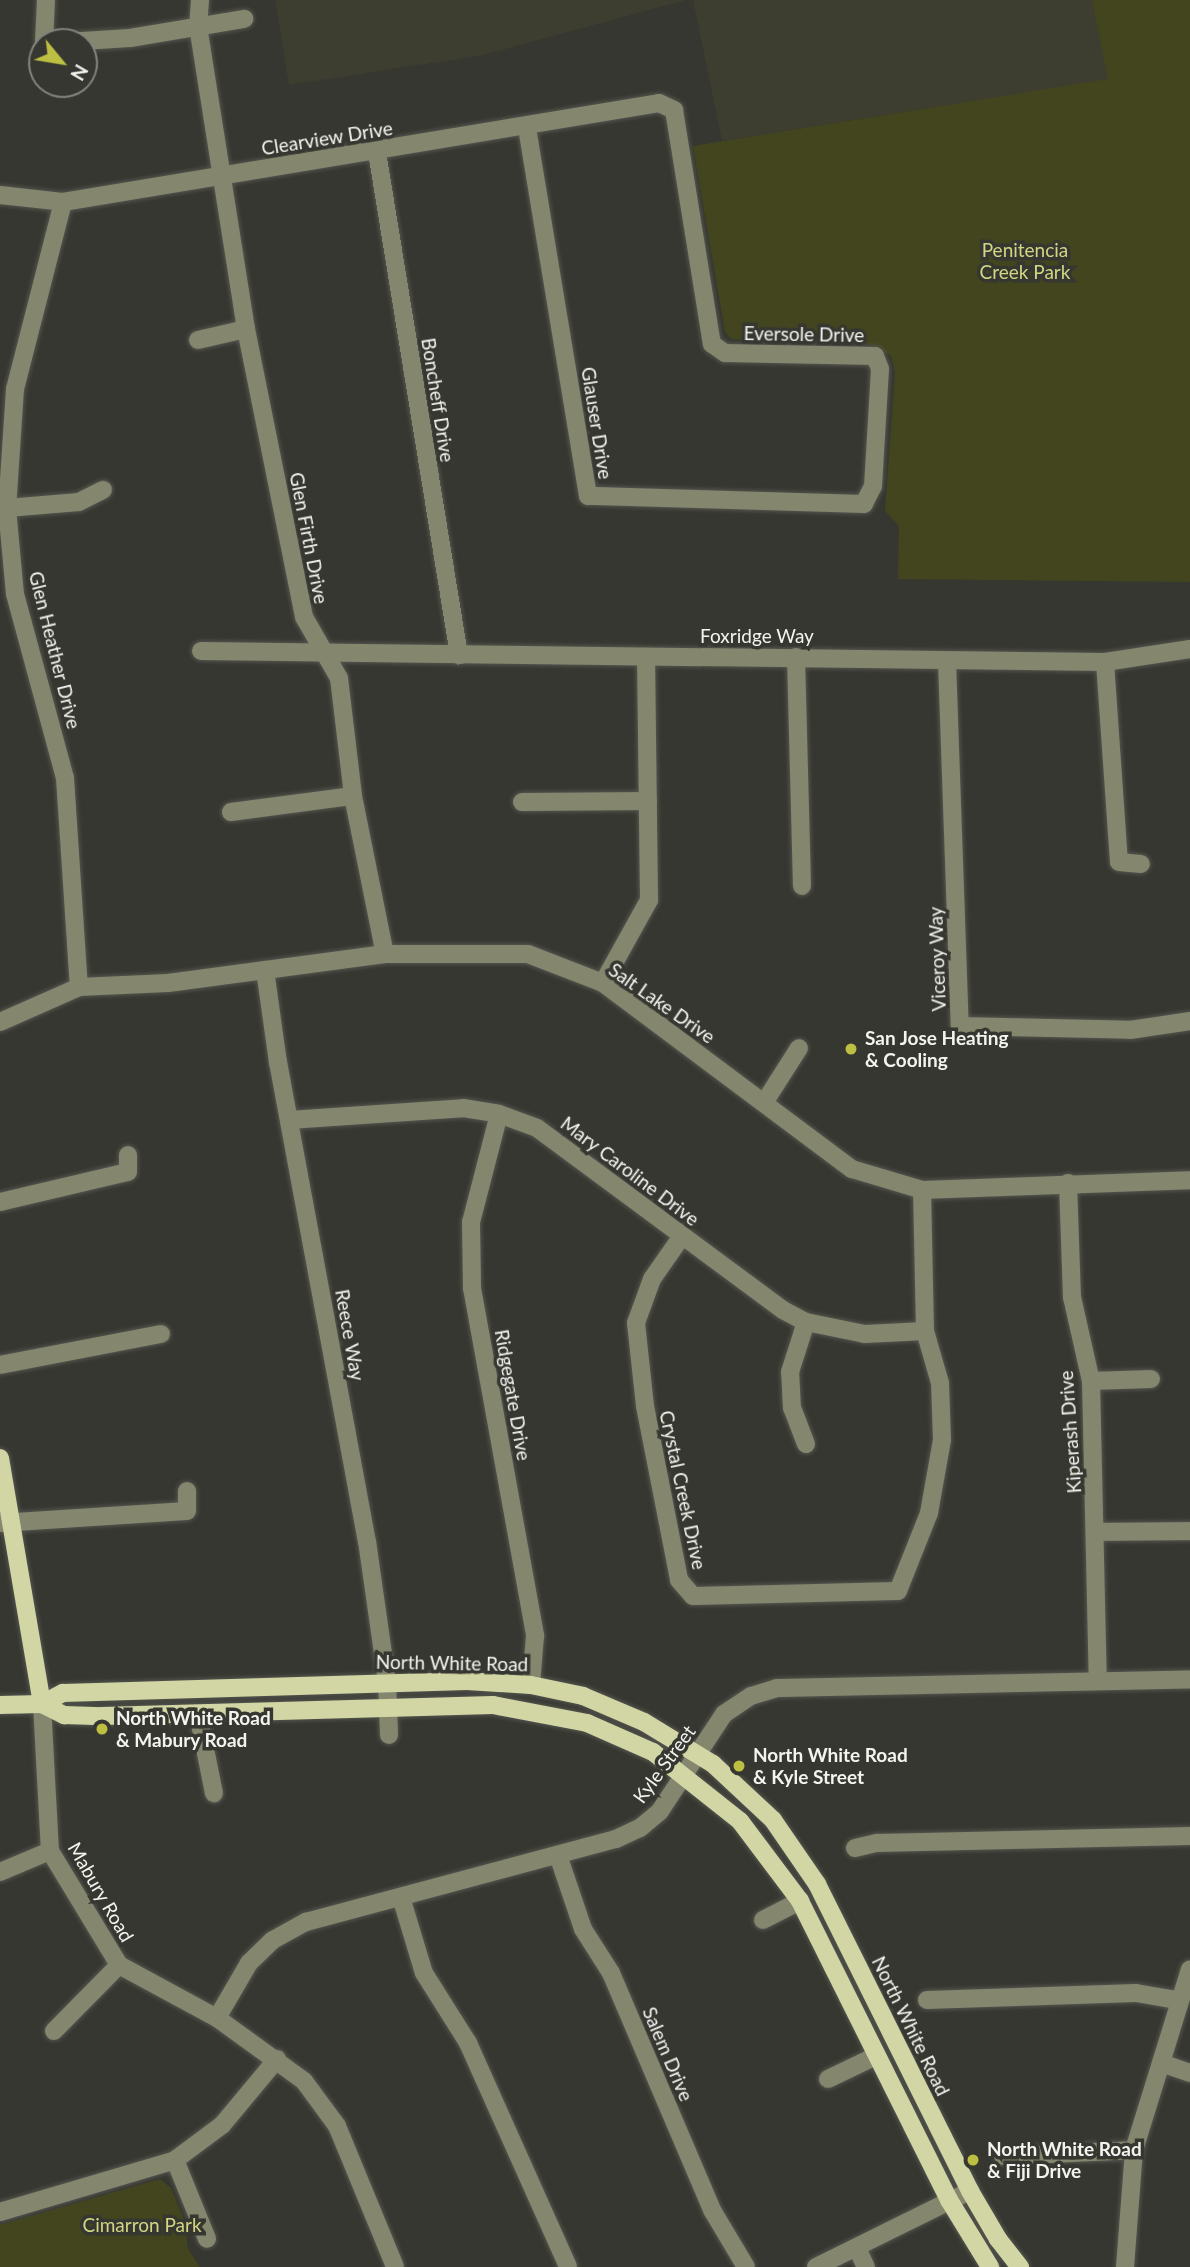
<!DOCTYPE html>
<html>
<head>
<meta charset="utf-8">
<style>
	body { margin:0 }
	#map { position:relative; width:1190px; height:2267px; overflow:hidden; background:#363730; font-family:Lato,sans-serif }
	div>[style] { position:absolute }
	.built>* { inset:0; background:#3d3e30 }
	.green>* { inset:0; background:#43451e }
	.roads { filter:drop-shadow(0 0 2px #54554f) drop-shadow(0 0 2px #54554f) }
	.minor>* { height:18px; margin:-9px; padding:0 9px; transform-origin:9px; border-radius:9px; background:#84866e }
	.major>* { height:18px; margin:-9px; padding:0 9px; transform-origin:9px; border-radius:9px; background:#d2d5a4 }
	.dots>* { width:19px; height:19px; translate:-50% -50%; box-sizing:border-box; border:4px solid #363730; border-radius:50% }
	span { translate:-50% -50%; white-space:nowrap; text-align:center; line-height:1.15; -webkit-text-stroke:7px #363730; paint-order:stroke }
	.street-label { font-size:19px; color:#f3f4ef }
	.park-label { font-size:19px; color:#d2d582 }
	.poi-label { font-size:19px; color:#f3f4ef; font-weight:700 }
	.left { translate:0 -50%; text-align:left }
	.north { position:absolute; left:28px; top:28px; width:70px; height:70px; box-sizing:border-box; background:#363730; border:2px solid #82837c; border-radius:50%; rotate:120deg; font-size:19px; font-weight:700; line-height:28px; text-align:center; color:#f3f4ef }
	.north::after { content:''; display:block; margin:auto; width:24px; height:32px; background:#bdbf43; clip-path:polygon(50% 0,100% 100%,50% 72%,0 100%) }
</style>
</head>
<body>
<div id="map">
	<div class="built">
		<div style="clip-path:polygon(275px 0,686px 0,483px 55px,289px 85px)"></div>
		<div style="clip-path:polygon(693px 0,1092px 0,1109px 79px,722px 141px)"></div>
	</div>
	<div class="green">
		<div style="clip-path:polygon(1092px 0,1190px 0,1190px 582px,898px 579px,899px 526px,885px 511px,895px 372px,891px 356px,873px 345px,731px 339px,725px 332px,693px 146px,1108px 79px)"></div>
		<div style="clip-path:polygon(160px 2179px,171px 2188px,185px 2222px,188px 2249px,200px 2267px,0 2267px,0 2225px)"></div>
	</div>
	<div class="roads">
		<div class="minor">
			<div style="left:200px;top:0;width:26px;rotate:94deg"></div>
			<div style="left:198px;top:26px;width:307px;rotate:81deg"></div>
			<div style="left:246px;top:329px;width:294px;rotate:78.6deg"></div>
			<div style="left:304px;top:617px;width:70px;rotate:60.2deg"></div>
			<div style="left:339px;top:678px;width:119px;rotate:83.2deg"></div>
			<div style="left:353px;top:796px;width:161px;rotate:78.6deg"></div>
			<div style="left:44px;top:42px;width:42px;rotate:-87.3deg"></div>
			<div style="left:66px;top:42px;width:64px;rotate:-3.6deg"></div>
			<div style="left:130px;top:38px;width:116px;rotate:-9.5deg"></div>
			<div style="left:377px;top:152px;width:510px;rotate:80.74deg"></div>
			<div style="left:0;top:195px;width:63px;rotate:6.3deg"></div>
			<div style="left:63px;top:202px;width:604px;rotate:-9.43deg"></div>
			<div style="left:659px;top:103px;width:17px;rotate:25deg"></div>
			<div style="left:674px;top:110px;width:237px;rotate:80.8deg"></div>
			<div style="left:712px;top:344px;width:16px;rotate:35deg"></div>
			<div style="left:725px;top:353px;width:150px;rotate:1.1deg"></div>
			<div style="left:875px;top:356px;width:14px;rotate:69deg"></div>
			<div style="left:880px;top:369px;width:117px;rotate:93.4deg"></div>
			<div style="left:873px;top:486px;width:20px;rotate:117deg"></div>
			<div style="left:864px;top:504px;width:276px;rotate:-178.3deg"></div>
			<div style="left:588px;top:496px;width:375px;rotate:-99.4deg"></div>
			<div style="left:63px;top:202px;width:193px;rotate:104.4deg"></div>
			<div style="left:15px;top:389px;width:119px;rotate:93.8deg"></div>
			<div style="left:7px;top:508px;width:86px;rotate:84.7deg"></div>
			<div style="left:15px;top:594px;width:191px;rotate:74.8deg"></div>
			<div style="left:65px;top:778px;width:209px;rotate:86.2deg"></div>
			<div style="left:198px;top:340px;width:49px;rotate:-12.9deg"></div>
			<div style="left:7px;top:508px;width:72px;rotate:-4.8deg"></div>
			<div style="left:79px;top:502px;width:27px;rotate:-27deg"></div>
			<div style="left:201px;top:651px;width:904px;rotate:0.7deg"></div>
			<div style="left:1105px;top:662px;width:86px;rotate:-8.7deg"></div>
			<div style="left:796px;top:657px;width:229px;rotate:88.5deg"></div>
			<div style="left:947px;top:661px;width:365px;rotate:88deg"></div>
			<div style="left:960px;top:1026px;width:170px;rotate:1.3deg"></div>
			<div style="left:1130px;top:1030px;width:61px;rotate:-8.5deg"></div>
			<div style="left:1105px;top:662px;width:200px;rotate:86deg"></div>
			<div style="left:1119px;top:862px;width:22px;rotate:5deg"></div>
			<div style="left:522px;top:802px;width:126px;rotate:-0.5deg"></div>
			<div style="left:231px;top:812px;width:123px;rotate:-7.5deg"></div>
			<div style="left:265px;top:970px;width:93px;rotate:82deg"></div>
			<div style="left:278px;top:1062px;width:487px;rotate:79.5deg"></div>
			<div style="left:367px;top:1541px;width:142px;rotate:81.9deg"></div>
			<div style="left:387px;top:1682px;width:53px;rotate:87.8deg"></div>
			<div style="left:603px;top:983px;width:95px;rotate:-61deg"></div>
			<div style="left:649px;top:900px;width:243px;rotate:-90.7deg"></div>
			<div style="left:0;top:1022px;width:86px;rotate:-23.9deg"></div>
			<div style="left:79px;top:987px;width:89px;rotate:-2.6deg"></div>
			<div style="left:168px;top:983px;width:219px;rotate:-7.6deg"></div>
			<div style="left:385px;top:954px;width:143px"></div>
			<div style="left:528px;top:954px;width:80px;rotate:21.1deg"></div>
			<div style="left:603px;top:983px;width:311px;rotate:36.8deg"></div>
			<div style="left:852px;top:1169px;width:73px;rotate:16.7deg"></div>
			<div style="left:922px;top:1190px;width:268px;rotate:-2.1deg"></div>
			<div style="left:764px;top:1103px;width:65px;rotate:-57.5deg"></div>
			<div style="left:499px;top:1114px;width:112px;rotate:104.5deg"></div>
			<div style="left:471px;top:1222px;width:66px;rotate:89.1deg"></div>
			<div style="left:472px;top:1288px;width:354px;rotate:79.7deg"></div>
			<div style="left:535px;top:1636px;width:49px;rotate:94.7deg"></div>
			<div style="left:289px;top:1120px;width:174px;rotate:-3.9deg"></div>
			<div style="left:463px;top:1108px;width:36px;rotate:9deg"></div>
			<div style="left:499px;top:1114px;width:40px;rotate:20.2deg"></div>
			<div style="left:537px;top:1128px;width:306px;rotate:36.5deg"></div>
			<div style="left:783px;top:1310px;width:26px;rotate:28deg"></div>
			<div style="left:806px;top:1322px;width:60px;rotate:11.5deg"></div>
			<div style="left:865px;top:1334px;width:60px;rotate:-2.9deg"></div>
			<div style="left:1068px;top:1183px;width:114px;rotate:88deg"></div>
			<div style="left:1072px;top:1297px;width:86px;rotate:77.3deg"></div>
			<div style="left:1091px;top:1381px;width:298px;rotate:88.7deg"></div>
			<div style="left:0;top:1202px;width:131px;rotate:-13.2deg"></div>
			<div style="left:128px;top:1172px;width:17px;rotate:-90deg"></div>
			<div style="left:682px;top:1236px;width:52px;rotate:124.9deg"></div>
			<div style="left:652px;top:1279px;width:47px;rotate:110deg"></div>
			<div style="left:636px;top:1323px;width:83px;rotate:83.8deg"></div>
			<div style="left:645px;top:1406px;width:177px;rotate:78.9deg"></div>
			<div style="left:679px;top:1580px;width:21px;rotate:49deg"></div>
			<div style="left:693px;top:1596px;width:205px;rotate:-1.4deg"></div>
			<div style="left:898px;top:1591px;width:84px;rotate:-68.3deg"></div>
			<div style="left:929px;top:1513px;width:74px;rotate:-79.9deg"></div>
			<div style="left:942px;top:1440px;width:57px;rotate:-92deg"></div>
			<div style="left:940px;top:1383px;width:54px;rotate:-106.1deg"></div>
			<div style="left:925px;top:1331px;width:141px;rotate:-91.2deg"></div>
			<div style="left:0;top:1365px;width:164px;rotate:-10.9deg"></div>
			<div style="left:1091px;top:1381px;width:60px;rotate:-1.9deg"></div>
			<div style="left:806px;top:1444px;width:39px;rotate:-111deg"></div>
			<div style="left:792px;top:1408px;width:36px;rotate:-93deg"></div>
			<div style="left:790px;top:1372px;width:52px;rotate:-72.3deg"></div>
			<div style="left:0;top:1523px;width:187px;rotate:-3.7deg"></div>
			<div style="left:187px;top:1511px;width:20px;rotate:-90deg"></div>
			<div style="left:1098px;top:1532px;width:92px;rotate:-0.6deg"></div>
			<div style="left:42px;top:1704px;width:147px;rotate:86.9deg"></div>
			<div style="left:50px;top:1851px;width:133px;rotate:58.8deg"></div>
			<div style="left:119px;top:1965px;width:111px;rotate:28.4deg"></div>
			<div style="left:217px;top:2018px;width:107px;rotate:35.9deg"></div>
			<div style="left:304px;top:2081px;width:56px;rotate:53.7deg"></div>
			<div style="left:337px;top:2126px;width:152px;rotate:67.6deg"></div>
			<div style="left:198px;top:1714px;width:81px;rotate:78.6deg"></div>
			<div style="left:855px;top:1848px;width:23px;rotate:-13deg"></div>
			<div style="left:877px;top:1843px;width:313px;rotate:-1.3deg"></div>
			<div style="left:558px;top:1855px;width:78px;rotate:71.3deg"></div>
			<div style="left:583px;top:1929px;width:52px;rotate:57.5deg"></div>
			<div style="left:611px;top:1973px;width:258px;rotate:66.9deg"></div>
			<div style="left:712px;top:2210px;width:66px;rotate:59.2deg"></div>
			<div style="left:0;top:1872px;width:54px;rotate:-22.8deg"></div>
			<div style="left:401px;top:1897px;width:79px;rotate:73.2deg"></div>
			<div style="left:424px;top:1973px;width:83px;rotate:57.8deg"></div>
			<div style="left:468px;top:2043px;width:245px;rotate:65.9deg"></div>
			<div style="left:763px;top:1920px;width:42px;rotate:-27.2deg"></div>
			<div style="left:927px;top:2000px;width:209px;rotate:-1.9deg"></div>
			<div style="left:1136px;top:1993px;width:42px;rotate:9.7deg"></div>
			<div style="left:217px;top:2018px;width:64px;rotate:-59.8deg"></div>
			<div style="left:249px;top:1963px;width:33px;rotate:-44deg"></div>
			<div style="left:273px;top:1940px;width:38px;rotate:-29deg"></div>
			<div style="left:306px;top:1922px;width:321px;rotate:-15deg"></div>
			<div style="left:616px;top:1839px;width:26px;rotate:-25deg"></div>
			<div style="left:640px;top:1828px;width:26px;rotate:-40deg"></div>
			<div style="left:660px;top:1811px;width:116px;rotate:-56.6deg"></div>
			<div style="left:724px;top:1714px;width:32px;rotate:-34deg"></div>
			<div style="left:751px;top:1696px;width:27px;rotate:-17deg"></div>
			<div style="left:777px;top:1688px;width:413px;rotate:-1.2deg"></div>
			<div style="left:54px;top:2031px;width:93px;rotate:-45.4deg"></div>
			<div style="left:1161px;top:2063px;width:31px;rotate:19deg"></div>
			<div style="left:828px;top:2079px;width:53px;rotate:-25.6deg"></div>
			<div style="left:1003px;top:2156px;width:131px;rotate:-2.6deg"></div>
			<div style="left:175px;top:2160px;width:85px;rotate:67.9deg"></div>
			<div style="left:0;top:2212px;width:183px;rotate:-16.5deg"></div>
			<div style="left:175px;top:2160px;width:59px;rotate:-36.7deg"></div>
			<div style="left:222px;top:2125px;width:86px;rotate:-50.2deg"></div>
			<div style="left:857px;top:2248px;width:21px;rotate:65deg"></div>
			<div style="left:816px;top:2267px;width:172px;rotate:-26.3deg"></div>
			<div style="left:1125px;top:2267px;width:117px;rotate:-85.6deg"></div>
			<div style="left:1134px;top:2150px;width:189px;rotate:-72.8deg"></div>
		</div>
		<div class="major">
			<div style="left:0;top:1458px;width:250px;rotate:80.3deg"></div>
			<div style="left:42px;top:1704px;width:25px;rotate:27deg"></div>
			<div style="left:64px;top:1715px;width:38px;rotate:2deg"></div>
			<div style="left:102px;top:1716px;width:391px;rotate:-1.6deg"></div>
			<div style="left:493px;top:1705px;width:96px;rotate:10.8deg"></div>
			<div style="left:587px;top:1723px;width:72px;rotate:23.7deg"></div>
			<div style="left:653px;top:1752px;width:111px;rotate:38.4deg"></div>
			<div style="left:740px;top:1821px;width:100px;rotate:53.1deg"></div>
			<div style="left:800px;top:1901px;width:334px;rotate:63.5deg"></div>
			<div style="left:949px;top:2200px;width:79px;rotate:58.5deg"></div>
			<div style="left:0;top:1705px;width:42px;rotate:-1.4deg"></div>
			<div style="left:42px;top:1704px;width:24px;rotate:-28deg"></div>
			<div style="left:63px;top:1693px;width:404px;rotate:-1.7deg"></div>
			<div style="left:467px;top:1681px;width:64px;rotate:3.6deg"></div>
			<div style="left:531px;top:1685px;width:53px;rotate:11.9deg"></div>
			<div style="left:583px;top:1696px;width:66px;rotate:23.1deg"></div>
			<div style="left:644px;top:1722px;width:81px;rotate:31.3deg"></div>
			<div style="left:713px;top:1764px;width:82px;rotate:43deg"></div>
			<div style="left:773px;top:1820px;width:78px;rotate:55.5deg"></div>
			<div style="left:817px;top:1884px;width:343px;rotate:63.5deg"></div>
			<div style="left:970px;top:2191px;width:56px;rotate:59.7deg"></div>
			<div style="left:998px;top:2239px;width:36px;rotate:52deg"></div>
		</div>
	</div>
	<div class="dots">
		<div style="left:851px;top:1049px;background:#bdbf43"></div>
		<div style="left:102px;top:1729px;background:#bdbf43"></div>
		<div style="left:739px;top:1766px;background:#bdbf43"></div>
		<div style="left:973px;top:2160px;background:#bdbf43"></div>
	</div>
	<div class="street-label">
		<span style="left:327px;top:138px;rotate:-9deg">Clearview Drive</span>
		<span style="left:804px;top:334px;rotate:1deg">Eversole Drive</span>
		<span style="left:438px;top:400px;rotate:81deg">Boncheff Drive</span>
		<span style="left:597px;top:423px;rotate:81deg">Glauser Drive</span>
		<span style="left:309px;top:538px;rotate:79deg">Glen Firth Drive</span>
		<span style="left:757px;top:636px">Foxridge Way</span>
		<span style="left:55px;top:650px;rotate:76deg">Glen Heather Drive</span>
		<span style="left:937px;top:959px;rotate:-92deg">Viceroy Way</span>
		<span style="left:662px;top:1003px;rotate:35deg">Salt Lake Drive</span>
		<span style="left:630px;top:1171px;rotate:37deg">Mary Caroline Drive</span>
		<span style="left:350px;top:1335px;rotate:80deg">Reece Way</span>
		<span style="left:513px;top:1395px;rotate:80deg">Ridgegate Drive</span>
		<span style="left:1070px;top:1432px;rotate:-94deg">Kiperash Drive</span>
		<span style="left:683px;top:1490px;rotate:78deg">Crystal Creek Drive</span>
		<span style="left:452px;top:1663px;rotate:1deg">North White Road</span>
		<span style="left:664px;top:1764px;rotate:-54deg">Kyle Street</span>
		<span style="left:101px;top:1892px;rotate:60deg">Mabury Road</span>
		<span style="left:911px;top:2026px;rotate:64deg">North White Road</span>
		<span style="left:668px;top:2054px;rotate:67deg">Salem Drive</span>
	</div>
	<div class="park-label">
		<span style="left:1025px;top:261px">Penitencia<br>Creek Park</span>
		<span style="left:142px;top:2225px">Cimarron Park</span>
	</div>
	<div class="poi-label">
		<span class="left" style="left:865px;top:1049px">San Jose Heating<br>&amp; Cooling</span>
		<span class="left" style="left:116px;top:1729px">North White Road<br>&amp; Mabury Road</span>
		<span class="left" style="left:753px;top:1766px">North White Road<br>&amp; Kyle Street</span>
		<span class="left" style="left:987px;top:2160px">North White Road<br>&amp; Fiji Drive</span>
	</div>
	<div class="north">N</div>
</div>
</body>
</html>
